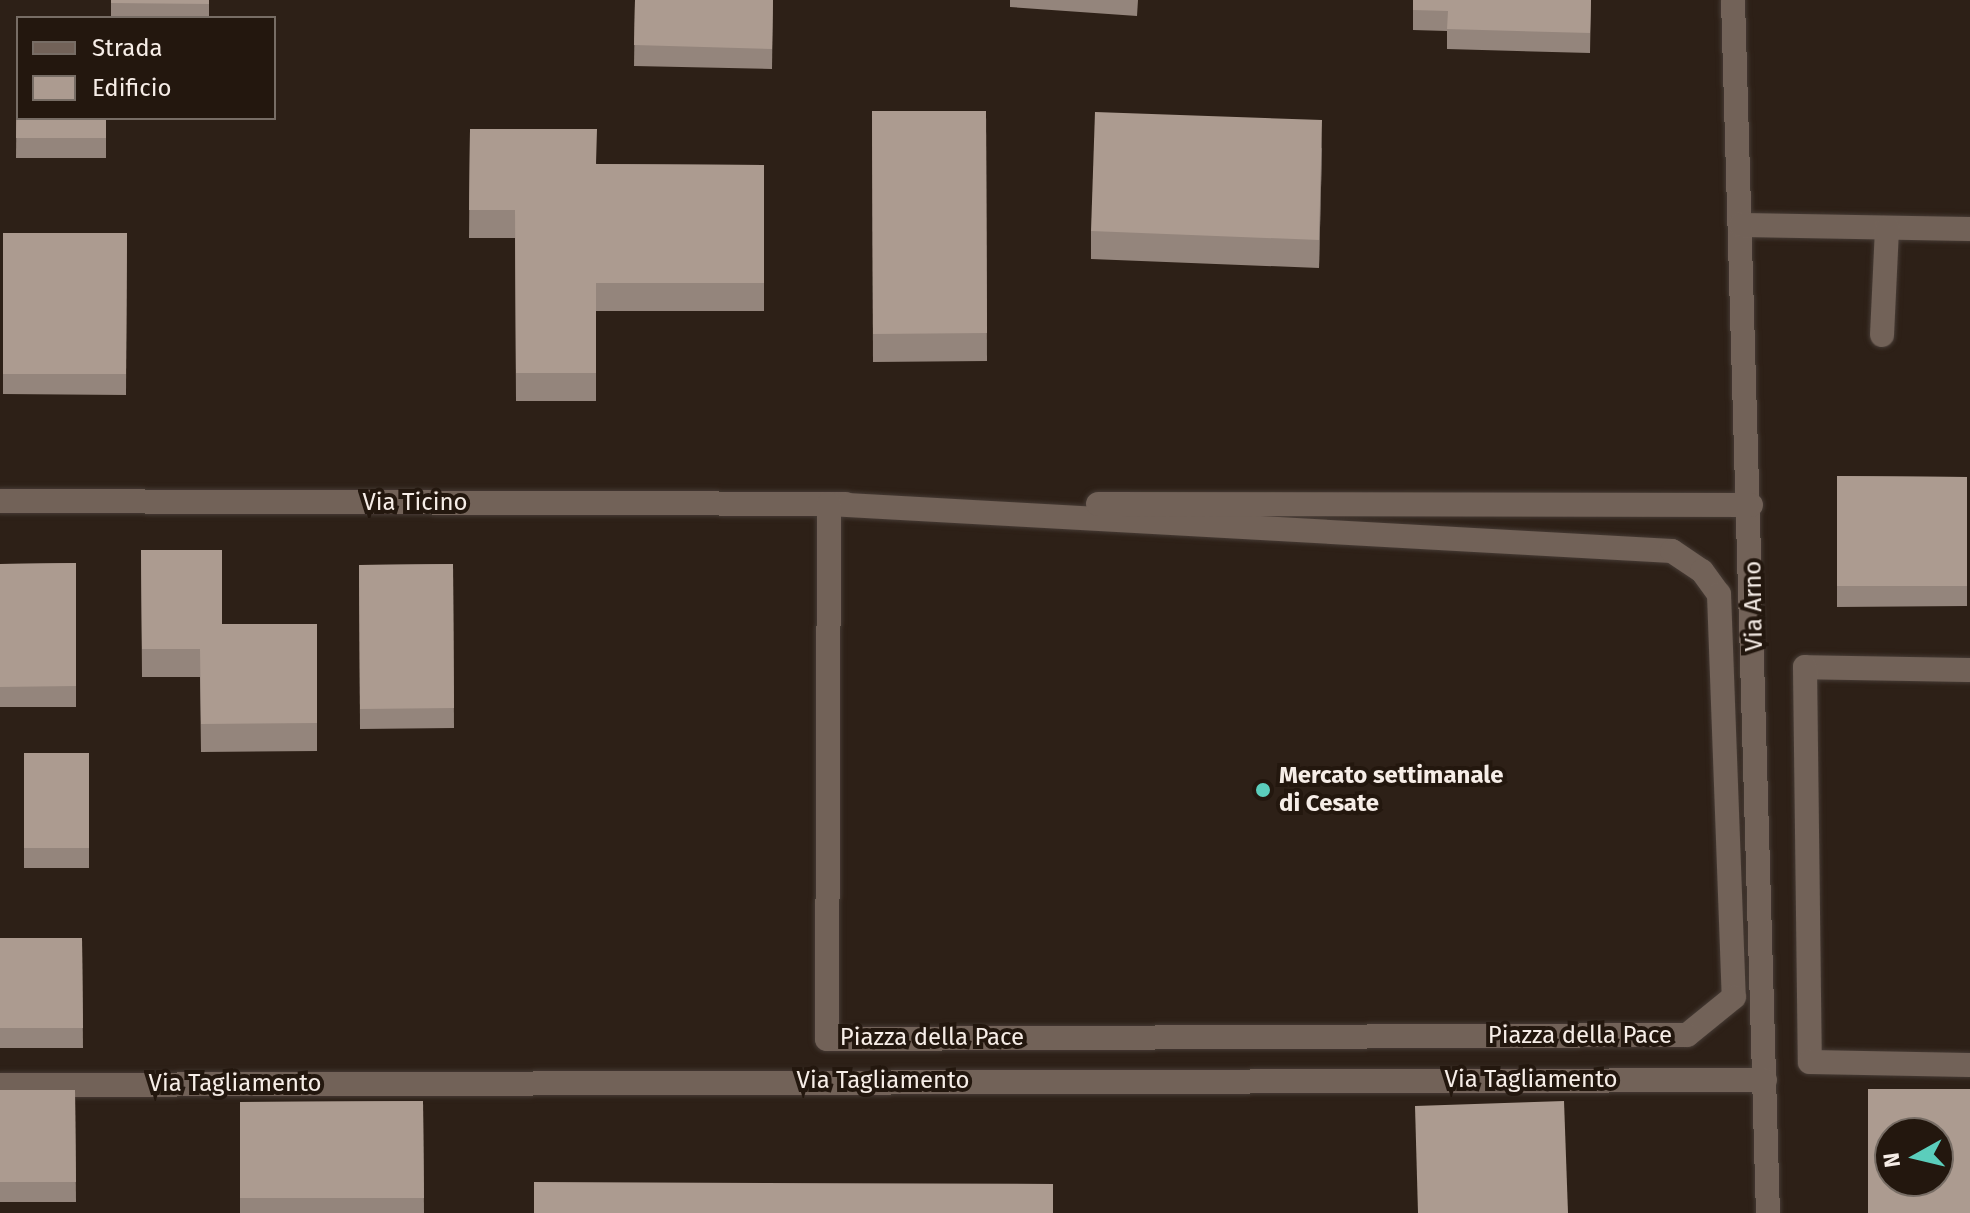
<!DOCTYPE html>
<html>
<head>
<meta charset="utf-8">
<style>
	body { margin:0 }
	#map { position:relative; width:1970px; height:1213px; overflow:hidden; background:#2d2017; font-family:"Fira Sans",sans-serif }
	div>[style] { position:absolute }
	.roads { filter:drop-shadow(0 0 2px #463b35) drop-shadow(0 0 2px #463b35) }
	.minor>* { height:24px; margin:-12px; padding:0 12px; transform-origin:12px; border-radius:12px; background:#726258 }
	.wall>* { inset:0; background:#94857c }
	.shaded-wall>* { inset:0; background:#786c65 }
	.building>* { inset:0; background:#ac9b90 }
	.dots>* { width:22px; height:22px; translate:-50% -50%; box-sizing:border-box; border:4px solid #23170e; border-radius:50% }
	span { translate:-50% -50%; white-space:nowrap; text-align:center; line-height:1.15; -webkit-text-stroke:8px #23170e; paint-order:stroke }
	.street-label { font-size:24px; color:#f6ede7 }
	.poi-label { font-size:24px; color:#f6ede7; font-weight:700 }
	.left { translate:0 -50%; text-align:left }
	.legend { position:absolute; left:16px; top:16px; width:260px; height:104px; box-sizing:border-box; background:#23170e; border:2px solid #776d65; margin:0; padding:10px 14px; list-style:none; font-size:24px; color:#f6ede7 }
	.legend li { display:flex; align-items:center; gap:16px; height:40px }
	.legend b { width:40px; border:2px solid #776d65 }
	.north { position:absolute; left:1874px; top:1117px; width:80px; height:80px; box-sizing:border-box; background:#23170e; border:2px solid #776d65; border-radius:50%; rotate:262deg; font-size:22px; font-weight:700; line-height:32px; text-align:center; color:#f6ede7 }
	.north::after { content:''; display:block; margin:auto; width:28px; height:36px; background:#5bcebc; clip-path:polygon(50% 0,100% 100%,50% 72%,0 100%) }
</style>
</head>
<body>
<div id="map">
	<div class="roads">
		<div class="minor">
			<div style="left:1733px;top:0;width:1214px;rotate:88.35deg"></div>
			<div style="left:1741px;top:225px;width:229px;rotate:1deg"></div>
			<div style="left:1882px;top:335px;width:107px;rotate:-87.3deg"></div>
			<div style="left:0;top:501px;width:846px;rotate:0.2deg"></div>
			<div style="left:829px;top:504px;width:844px;rotate:3.19deg"></div>
			<div style="left:1672px;top:551px;width:36px;rotate:34deg"></div>
			<div style="left:1702px;top:571px;width:29px;rotate:54deg"></div>
			<div style="left:1719px;top:594px;width:403px;rotate:87.9deg"></div>
			<div style="left:1734px;top:997px;width:60px;rotate:141deg"></div>
			<div style="left:1687px;top:1035px;width:860px;rotate:179.73deg"></div>
			<div style="left:827px;top:1039px;width:535px;rotate:-89.79deg"></div>
			<div style="left:1098px;top:504px;width:653px;rotate:0.09deg"></div>
			<div style="left:1970px;top:670px;width:165px;rotate:-179deg"></div>
			<div style="left:1805px;top:667px;width:395px;rotate:89.3deg"></div>
			<div style="left:1810px;top:1062px;width:160px;rotate:1.1deg"></div>
			<div style="left:0;top:1085px;width:1765px;rotate:-0.16deg"></div>
		</div>
	</div>
	<div class="wall">
		<div style="clip-path:polygon(111px 0,209px 0,209px 18px,111px 18px)"></div>
		<div style="clip-path:polygon(635px 0,773px 0,772px 69px,634px 66px)"></div>
		<div style="clip-path:polygon(1010px 0,1138px 0,1137px 16px,1010px 7px)"></div>
		<div style="clip-path:polygon(1413px 0,1591px 0,1590px 53px,1447px 49px,1447px 31px,1413px 30px)"></div>
		<div style="clip-path:polygon(17px 56px,106px 118px,106px 158px,16px 158px)"></div>
		<div style="clip-path:polygon(872px 111px,986px 111px,987px 361px,873px 362px)"></div>
		<div style="clip-path:polygon(470px 129px,597px 164px,764px 165px,764px 311px,596px 311px,596px 401px,516px 401px,515px 238px,469px 238px)"></div>
		<div style="clip-path:polygon(1322px 148px,1319px 268px,1091px 259px,1091px 231px)"></div>
		<div style="clip-path:polygon(3px 233px,127px 233px,126px 395px,3px 394px)"></div>
		<div style="clip-path:polygon(1837px 476px,1967px 477px,1967px 606px,1837px 607px)"></div>
		<div style="clip-path:polygon(141px 550px,222px 624px,317px 624px,317px 751px,201px 752px,200px 677px,142px 677px)"></div>
		<div style="clip-path:polygon(76px 563px,76px 707px,0 707px,0 564px)"></div>
		<div style="clip-path:polygon(453px 564px,454px 728px,360px 729px,359px 565px)"></div>
		<div style="clip-path:polygon(24px 753px,89px 753px,89px 868px,24px 868px)"></div>
		<div style="clip-path:polygon(0 938px,82px 938px,83px 1048px,0 1048px)"></div>
		<div style="clip-path:polygon(0 1090px,75px 1090px,76px 1202px,0 1202px)"></div>
		<div style="clip-path:polygon(423px 1101px,424px 1213px,240px 1213px,240px 1102px)"></div>
	</div>
	<div class="shaded-wall">
		<div style="clip-path:polygon(1322px 120px,1322px 148px,1319px 268px,1319px 240px)"></div>
	</div>
	<div class="building">
		<div style="clip-path:polygon(111px 0,209px 0,209px 4px,111px 3px)"></div>
		<div style="clip-path:polygon(635px 0,773px 0,772px 49px,634px 45px)"></div>
		<div style="clip-path:polygon(1413px 0,1591px 0,1590px 33px,1447px 29px,1448px 11px,1413px 10px)"></div>
		<div style="clip-path:polygon(17px 56px,18px 56px,18px 118px,106px 118px,106px 138px,16px 138px)"></div>
		<div style="clip-path:polygon(872px 111px,986px 111px,987px 333px,873px 334px)"></div>
		<div style="clip-path:polygon(1095px 112px,1322px 120px,1319px 240px,1091px 231px)"></div>
		<div style="clip-path:polygon(470px 129px,597px 129px,596px 164px,764px 165px,764px 283px,596px 283px,596px 373px,516px 373px,515px 210px,469px 210px)"></div>
		<div style="clip-path:polygon(3px 233px,127px 233px,126px 374px,3px 374px)"></div>
		<div style="clip-path:polygon(1837px 476px,1967px 477px,1967px 586px,1837px 586px)"></div>
		<div style="clip-path:polygon(141px 550px,222px 550px,222px 624px,317px 624px,317px 723px,201px 724px,200px 649px,142px 649px)"></div>
		<div style="clip-path:polygon(76px 563px,76px 686px,0 687px,0 564px)"></div>
		<div style="clip-path:polygon(453px 564px,454px 708px,360px 709px,359px 565px)"></div>
		<div style="clip-path:polygon(24px 753px,89px 753px,89px 848px,24px 848px)"></div>
		<div style="clip-path:polygon(0 938px,82px 938px,83px 1028px,0 1028px)"></div>
		<div style="clip-path:polygon(evenodd,1868px 1089px,1970px 1089px,1970px 1213px,1868px 1213px,1868px 1089px,1890px 1133px,1938px 1133px,1938px 1181px,1890px 1181px,1890px 1133px)"></div>
		<div style="clip-path:polygon(0 1090px,75px 1090px,76px 1182px,0 1182px)"></div>
		<div style="clip-path:polygon(423px 1101px,424px 1198px,240px 1198px,240px 1102px)"></div>
		<div style="clip-path:polygon(1564px 1101px,1568px 1213px,1418px 1213px,1415px 1106px)"></div>
		<div style="clip-path:polygon(534px 1182px,1053px 1184px,1053px 1213px,534px 1213px)"></div>
	</div>
	<div class="dots">
		<div style="left:1263px;top:790px;background:#5bcebc"></div>
	</div>
	<div class="street-label">
		<span style="left:415px;top:503px">Via Ticino</span>
		<span style="left:1754px;top:606px;rotate:-91deg">Via Arno</span>
		<span style="left:1580px;top:1036px">Piazza della Pace</span>
		<span style="left:932px;top:1038px">Piazza della Pace</span>
		<span style="left:1531px;top:1080px">Via Tagliamento</span>
		<span style="left:883px;top:1081px">Via Tagliamento</span>
		<span style="left:235px;top:1084px">Via Tagliamento</span>
	</div>
	<div class="poi-label">
		<span class="left" style="left:1279px;top:790px">Mercato settimanale<br>di Cesate</span>
	</div>
	<ul class="legend">
	<li><b style="height:10px;background:#726258"></b>Strada</li>
	<li><b style="height:22px;background:#ac9b90"></b>Edificio</li>
	</ul>
	<div class="north">N</div>
</div>
</body>
</html>
